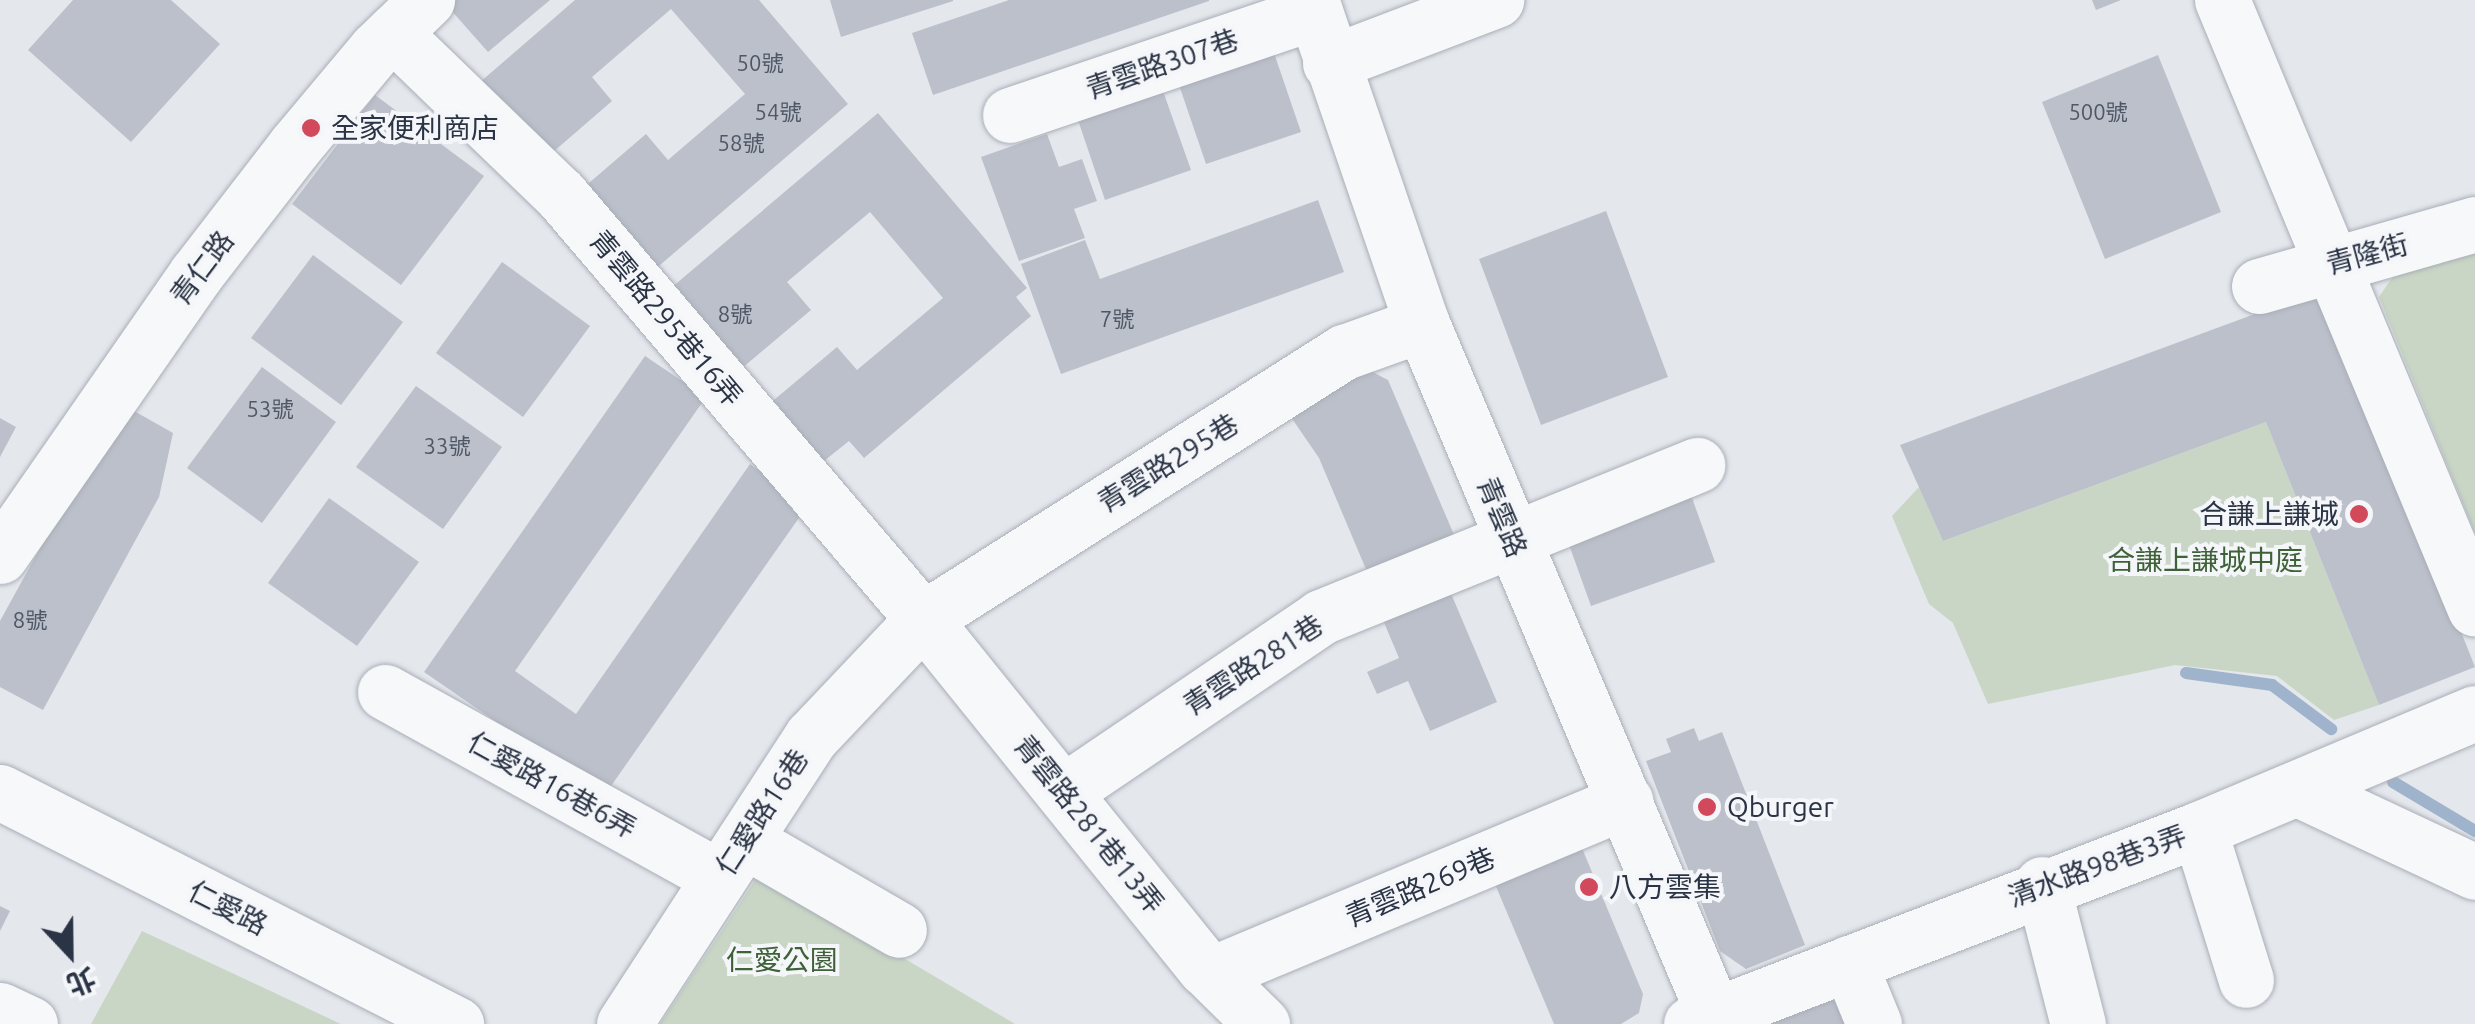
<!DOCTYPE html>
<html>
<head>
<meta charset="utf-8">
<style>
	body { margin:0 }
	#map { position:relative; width:2475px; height:1024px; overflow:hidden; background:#e4e7ec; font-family:Ubuntu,"Noto Sans TC",sans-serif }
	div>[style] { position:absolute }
	.green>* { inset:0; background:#c9d6c5 }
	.stream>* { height:12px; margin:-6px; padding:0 6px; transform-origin:6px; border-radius:6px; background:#9fb4cc }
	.building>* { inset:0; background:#bbc0ca }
	.roads { filter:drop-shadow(0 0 2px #a9aeb7) drop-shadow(0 0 2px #a9aeb7) }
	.minor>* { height:55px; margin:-27.5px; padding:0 27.5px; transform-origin:27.5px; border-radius:27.5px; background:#f7f8fa }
	.dots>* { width:28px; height:28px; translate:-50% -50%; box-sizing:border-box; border:5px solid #f4f6f9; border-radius:50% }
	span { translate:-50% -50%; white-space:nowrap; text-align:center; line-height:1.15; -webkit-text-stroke:8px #f4f6f9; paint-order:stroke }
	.number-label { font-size:22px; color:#4f5766 }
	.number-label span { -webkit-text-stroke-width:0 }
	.street-label { font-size:28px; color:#2b3445 }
	.poi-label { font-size:28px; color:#2b3445 }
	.left { translate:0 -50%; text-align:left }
	.right { translate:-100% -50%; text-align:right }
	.park-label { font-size:28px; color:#3f6138 }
	.north { position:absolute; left:20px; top:904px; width:100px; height:100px; -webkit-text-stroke:8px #f4f6f9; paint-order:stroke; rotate:158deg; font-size:28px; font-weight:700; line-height:40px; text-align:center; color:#2b3445 }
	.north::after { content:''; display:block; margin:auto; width:35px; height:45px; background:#2b3445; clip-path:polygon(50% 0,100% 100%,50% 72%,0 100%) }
</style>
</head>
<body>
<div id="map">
	<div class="green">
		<div style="clip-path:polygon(2475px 245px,2475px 533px,2379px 297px,2396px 272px)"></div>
		<div style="clip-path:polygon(2266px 422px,2379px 705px,2334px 720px,2277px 676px,2175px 665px,1988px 704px,1953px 623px,1929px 604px,1892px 516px,1919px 487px,1943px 541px)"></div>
		<div style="clip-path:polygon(760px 873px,1015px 1024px,660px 1024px)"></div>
		<div style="clip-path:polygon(142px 931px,341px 1024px,91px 1024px)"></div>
	</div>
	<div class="stream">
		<div style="left:2186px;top:673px;width:87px;rotate:7.9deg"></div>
		<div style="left:2272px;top:685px;width:74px;rotate:36.7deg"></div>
		<div style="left:2393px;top:782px;width:96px;rotate:30.9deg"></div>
	</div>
	<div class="building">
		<div style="clip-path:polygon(73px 0,171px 0,220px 44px,131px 142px,28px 50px)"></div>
		<div style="clip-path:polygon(442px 0,550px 0,488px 52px)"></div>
		<div style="clip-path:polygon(575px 0,759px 0,848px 104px,646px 277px,575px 195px,646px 134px,668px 160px,745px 94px,671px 9px,592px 77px,612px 101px,545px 159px,479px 83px)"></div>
		<div style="clip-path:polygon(830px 0,953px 0,953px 1px,841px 37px)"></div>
		<div style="clip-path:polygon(1009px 0,1209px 0,1209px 1px,933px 95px,912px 33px)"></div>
		<div style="clip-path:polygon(2092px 0,2121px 0,2096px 10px)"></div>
		<div style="clip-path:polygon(1273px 50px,1301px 132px,1206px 164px,1178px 82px)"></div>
		<div style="clip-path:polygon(2158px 55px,2221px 212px,2105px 259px,2042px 102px)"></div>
		<div style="clip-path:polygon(1163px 91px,1191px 170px,1105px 200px,1078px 120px)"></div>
		<div style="clip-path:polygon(375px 95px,484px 176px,401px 285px,292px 204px)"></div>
		<div style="clip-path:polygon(878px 113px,1027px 288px,1016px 297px,1031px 316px,864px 458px,849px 441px,819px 465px,768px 405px,837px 347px,857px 370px,943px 298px,870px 212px,787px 282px,811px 310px,741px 369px,671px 288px)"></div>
		<div style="clip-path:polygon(1047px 134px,1059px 167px,1082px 159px,1097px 201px,1074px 209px,1085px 238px,1019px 261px,981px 157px)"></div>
		<div style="clip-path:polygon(1318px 200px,1344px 272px,1061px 374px,1021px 264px,1085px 240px,1100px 279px)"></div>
		<div style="clip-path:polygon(1606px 211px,1668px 377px,1541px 425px,1479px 259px)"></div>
		<div style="clip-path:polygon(313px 255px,403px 322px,341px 405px,251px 338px)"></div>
		<div style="clip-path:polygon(502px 262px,590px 326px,523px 417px,436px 353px)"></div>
		<div style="clip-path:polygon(2325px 288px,2475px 667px,2379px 705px,2266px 422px,1943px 541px,1900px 445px)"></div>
		<div style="clip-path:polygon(645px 356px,706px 397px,515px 671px,576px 714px,750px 464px,808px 505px,604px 796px,424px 672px)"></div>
		<div style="clip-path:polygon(1361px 366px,1388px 380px,1466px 563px,1379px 600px,1319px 458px,1282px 404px)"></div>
		<div style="clip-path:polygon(262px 367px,336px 422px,262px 523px,187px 468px)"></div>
		<div style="clip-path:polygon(416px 386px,502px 447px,443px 529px,356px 467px)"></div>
		<div style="clip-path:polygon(120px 403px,173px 433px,159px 497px,43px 710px,0 687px,0 621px)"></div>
		<div style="clip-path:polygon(0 418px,16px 427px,0 457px)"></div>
		<div style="clip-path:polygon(1682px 470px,1715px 562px,1591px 606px,1558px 514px)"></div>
		<div style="clip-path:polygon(329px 498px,419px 562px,357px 646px,268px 583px)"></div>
		<div style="clip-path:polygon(1447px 584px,1497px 702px,1430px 731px,1408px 681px,1377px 694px,1367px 672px,1399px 658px,1380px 613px)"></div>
		<div style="clip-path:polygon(1694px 728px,1699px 741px,1722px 732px,1805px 945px,1746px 969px,1720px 951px,1646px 761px,1671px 752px,1666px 739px)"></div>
		<div style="clip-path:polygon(1579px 841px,1643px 994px,1639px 1013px,1621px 1024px,1554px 1024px,1492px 877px)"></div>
		<div style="clip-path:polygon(0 906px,10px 911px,0 931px)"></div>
		<div style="clip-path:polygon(1845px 990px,1860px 1024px,1765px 1024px)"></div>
	</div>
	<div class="roads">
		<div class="minor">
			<div style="left:1311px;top:0;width:342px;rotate:71.1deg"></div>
			<div style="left:1422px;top:324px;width:760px;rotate:67.08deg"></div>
			<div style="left:2222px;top:0;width:659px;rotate:67.44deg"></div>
			<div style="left:393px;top:33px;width:232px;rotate:44deg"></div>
			<div style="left:560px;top:194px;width:559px;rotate:49.5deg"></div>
			<div style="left:923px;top:619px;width:449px;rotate:51.1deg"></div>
			<div style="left:1205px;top:968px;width:80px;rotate:44.5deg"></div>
			<div style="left:1330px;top:63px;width:178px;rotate:-20.8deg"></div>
			<div style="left:1010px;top:115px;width:322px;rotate:-18.7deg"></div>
			<div style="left:2259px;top:286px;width:225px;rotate:-16deg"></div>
			<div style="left:0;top:556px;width:343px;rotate:-55.2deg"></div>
			<div style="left:196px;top:274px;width:160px;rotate:-52.3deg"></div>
			<div style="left:294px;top:147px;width:128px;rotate:-50.1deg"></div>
			<div style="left:376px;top:49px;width:71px;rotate:-43.9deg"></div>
			<div style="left:385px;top:692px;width:382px;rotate:29deg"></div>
			<div style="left:2298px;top:789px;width:195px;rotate:25.1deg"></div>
			<div style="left:0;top:792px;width:512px;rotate:26.97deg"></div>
			<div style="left:1063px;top:792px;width:312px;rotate:-34.1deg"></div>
			<div style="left:1321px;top:617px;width:406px;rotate:-22deg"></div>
			<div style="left:2199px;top:829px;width:158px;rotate:72.7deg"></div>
			<div style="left:744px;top:840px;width:179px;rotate:30.1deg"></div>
			<div style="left:2042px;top:884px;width:145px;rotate:75.6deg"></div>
			<div style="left:1849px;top:963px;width:66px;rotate:67.7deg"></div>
			<div style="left:1214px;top:973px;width:446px;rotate:-22.7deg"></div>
			<div style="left:0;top:1010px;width:33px;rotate:25deg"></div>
			<div style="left:624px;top:1024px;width:344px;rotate:-56.9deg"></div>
			<div style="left:812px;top:736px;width:161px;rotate:-46.5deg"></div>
			<div style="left:923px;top:619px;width:499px;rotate:-32.4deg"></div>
			<div style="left:1344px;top:352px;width:83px;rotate:-19.7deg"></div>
			<div style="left:1691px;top:1024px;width:544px;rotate:-21deg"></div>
			<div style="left:2199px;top:829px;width:299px;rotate:-22.8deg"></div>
		</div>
	</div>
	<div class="dots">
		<div style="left:311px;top:128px;background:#d1495b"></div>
		<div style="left:2359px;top:514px;background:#d1495b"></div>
		<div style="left:1707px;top:807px;background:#d1495b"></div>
		<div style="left:1589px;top:887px;background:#d1495b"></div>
	</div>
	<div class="number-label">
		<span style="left:760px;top:63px">50號</span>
		<span style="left:778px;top:112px">54號</span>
		<span style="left:2098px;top:112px">500號</span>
		<span style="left:741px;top:143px">58號</span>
		<span style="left:735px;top:314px">8號</span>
		<span style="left:1117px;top:319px">7號</span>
		<span style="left:270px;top:409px">53號</span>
		<span style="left:447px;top:446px">33號</span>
		<span style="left:30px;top:620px">8號</span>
	</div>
	<div class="street-label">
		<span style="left:1162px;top:64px;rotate:-19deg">青雲路307巷</span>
		<span style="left:2367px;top:254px;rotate:-15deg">青隆街</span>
		<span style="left:202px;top:268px;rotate:-53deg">青仁路</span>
		<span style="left:666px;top:318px;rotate:50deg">青雲路295巷16弄</span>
		<span style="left:1168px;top:463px;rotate:-32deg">青雲路295巷</span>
		<span style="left:1502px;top:517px;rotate:67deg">青雲路</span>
		<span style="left:1253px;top:665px;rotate:-33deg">青雲路281巷</span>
		<span style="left:552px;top:785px;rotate:29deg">仁愛路16巷6弄</span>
		<span style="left:762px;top:812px;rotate:-57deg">仁愛路16巷</span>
		<span style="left:1089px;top:824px;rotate:51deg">青雲路281巷13弄</span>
		<span style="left:2097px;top:866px;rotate:-20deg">清水路98巷3弄</span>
		<span style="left:1420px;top:887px;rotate:-23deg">青雲路269巷</span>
		<span style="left:228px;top:908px;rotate:27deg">仁愛路</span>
	</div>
	<div class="poi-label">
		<span class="left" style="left:331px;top:128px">全家便利商店</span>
		<span class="right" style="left:2339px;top:514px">合謙上謙城</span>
		<span class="left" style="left:1727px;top:807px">Qburger</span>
		<span class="left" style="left:1609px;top:887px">八方雲集</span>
	</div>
	<div class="park-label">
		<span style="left:2205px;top:560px">合謙上謙城中庭</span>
		<span style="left:782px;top:960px">仁愛公園</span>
	</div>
	<div class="north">北</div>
</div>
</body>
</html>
